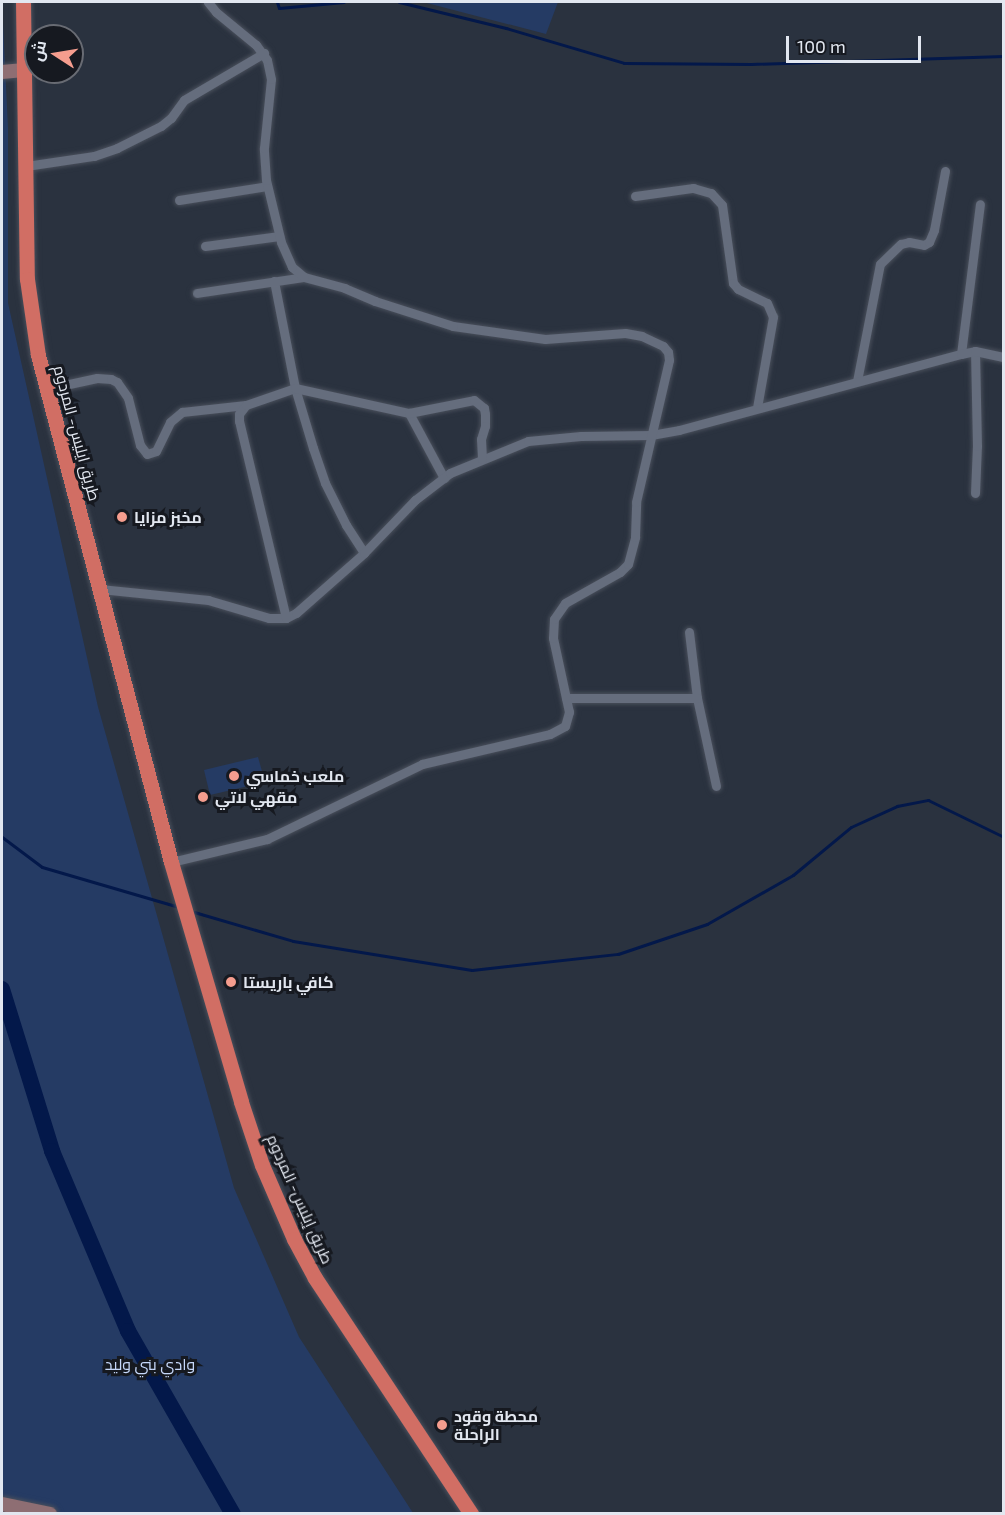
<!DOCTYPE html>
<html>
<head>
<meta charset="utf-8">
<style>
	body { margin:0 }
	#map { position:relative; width:1005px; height:1515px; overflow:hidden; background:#2a323f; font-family:"Exo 2",Cairo,sans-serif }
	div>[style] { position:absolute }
	.green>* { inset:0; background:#253b64 }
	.stream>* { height:3px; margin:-1.5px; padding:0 1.5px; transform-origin:1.5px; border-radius:1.5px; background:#03184a }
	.river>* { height:16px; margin:-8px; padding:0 8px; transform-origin:8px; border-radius:8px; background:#03184a }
	.roads { filter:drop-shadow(0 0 2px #494f5b) drop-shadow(0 0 2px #494f5b) }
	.minor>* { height:9px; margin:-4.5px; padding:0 4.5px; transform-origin:4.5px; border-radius:4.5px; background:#656d7d }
	.secondary>* { height:14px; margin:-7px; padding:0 7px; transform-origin:7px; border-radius:7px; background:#8e6e73 }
	.trunk>* { height:15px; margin:-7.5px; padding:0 7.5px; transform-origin:7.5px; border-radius:7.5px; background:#d16e64 }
	.dots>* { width:16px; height:16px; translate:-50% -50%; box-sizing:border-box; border:3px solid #161920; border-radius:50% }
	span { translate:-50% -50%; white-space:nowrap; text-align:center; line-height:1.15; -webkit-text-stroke:6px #161920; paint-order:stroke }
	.street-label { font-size:16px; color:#e2e7f0 }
	.poi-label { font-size:16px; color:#e2e7f0; font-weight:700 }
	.left { translate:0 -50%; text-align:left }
	.park-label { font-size:16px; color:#c6d8fa }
	.frame { position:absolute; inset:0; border:3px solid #e2e7f0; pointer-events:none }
	.north { position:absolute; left:24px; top:24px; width:60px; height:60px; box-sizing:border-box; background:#161920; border:2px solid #686b73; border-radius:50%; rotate:282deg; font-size:16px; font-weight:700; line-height:24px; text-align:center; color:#e2e7f0 }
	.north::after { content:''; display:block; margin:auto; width:21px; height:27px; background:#f59d8e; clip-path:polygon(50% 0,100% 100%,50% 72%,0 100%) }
	.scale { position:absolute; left:786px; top:36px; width:135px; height:27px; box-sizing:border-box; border:3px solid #e2e7f0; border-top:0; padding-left:8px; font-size:18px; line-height:21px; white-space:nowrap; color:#e2e7f0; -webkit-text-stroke:4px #161920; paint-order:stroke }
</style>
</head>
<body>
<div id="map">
	<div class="green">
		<div style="clip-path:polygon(2px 2px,8px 128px,8px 303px,98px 707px,234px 1188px,299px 1337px,413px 1513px,2px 1514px)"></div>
		<div style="clip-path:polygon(423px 2px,558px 2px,546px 34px)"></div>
		<div style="clip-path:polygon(258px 757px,265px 782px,210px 795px,204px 770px)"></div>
	</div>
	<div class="stream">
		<div style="left:277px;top:2px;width:6px;rotate:72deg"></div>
		<div style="left:279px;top:8px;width:65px;rotate:-5.3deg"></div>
		<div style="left:399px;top:2px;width:110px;rotate:13.7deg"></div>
		<div style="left:506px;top:28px;width:123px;rotate:16.5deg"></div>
		<div style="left:624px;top:63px;width:127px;rotate:0.5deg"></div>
		<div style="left:751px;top:64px;width:253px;rotate:-1.8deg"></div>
		<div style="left:2px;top:837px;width:50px;rotate:36.9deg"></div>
		<div style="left:42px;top:867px;width:139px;rotate:16.3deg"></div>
		<div style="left:194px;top:912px;width:103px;rotate:16.3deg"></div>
		<div style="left:293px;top:941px;width:181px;rotate:9.2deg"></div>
		<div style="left:472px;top:970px;width:147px;rotate:-6.3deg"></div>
		<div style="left:618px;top:954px;width:94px;rotate:-18.6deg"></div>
		<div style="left:707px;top:924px;width:99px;rotate:-29.7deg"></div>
		<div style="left:793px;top:875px;width:75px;rotate:-39.6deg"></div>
		<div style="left:851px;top:827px;width:51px;rotate:-24.5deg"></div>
		<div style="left:897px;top:806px;width:32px;rotate:-11deg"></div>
		<div style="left:928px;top:800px;width:85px;rotate:26deg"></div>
	</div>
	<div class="river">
		<div style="left:2px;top:989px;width:170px;rotate:72.8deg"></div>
		<div style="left:52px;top:1151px;width:195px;rotate:67.1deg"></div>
		<div style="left:128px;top:1331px;width:211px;rotate:60.2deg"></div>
	</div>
	<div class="roads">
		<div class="minor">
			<div style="left:26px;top:166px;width:69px;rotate:-8.4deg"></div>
			<div style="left:94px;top:156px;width:24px;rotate:-19deg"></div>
			<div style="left:117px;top:148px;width:49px;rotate:-26.6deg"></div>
			<div style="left:161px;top:126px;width:13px;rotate:-39deg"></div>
			<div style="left:171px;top:118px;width:22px;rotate:-54deg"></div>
			<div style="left:184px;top:100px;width:93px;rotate:-30.4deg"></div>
			<div style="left:635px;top:196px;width:59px;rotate:-7.9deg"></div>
			<div style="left:693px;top:188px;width:19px;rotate:16deg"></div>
			<div style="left:711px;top:193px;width:16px;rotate:47deg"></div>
			<div style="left:722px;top:205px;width:79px;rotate:82deg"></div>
			<div style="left:733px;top:283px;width:8px;rotate:50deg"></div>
			<div style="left:738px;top:289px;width:32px;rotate:26deg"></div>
			<div style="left:767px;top:303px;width:15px;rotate:67deg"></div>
			<div style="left:773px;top:317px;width:92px;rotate:100deg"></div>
			<div style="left:179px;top:200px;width:89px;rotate:-9deg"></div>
			<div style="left:205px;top:246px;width:75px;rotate:-7.7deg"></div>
			<div style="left:274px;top:281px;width:109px;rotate:78.9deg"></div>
			<div style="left:295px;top:388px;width:63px;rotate:73.3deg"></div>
			<div style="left:313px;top:448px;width:37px;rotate:71deg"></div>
			<div style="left:325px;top:483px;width:47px;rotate:63.4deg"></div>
			<div style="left:346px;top:525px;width:33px;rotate:57deg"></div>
			<div style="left:197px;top:293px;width:108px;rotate:-8.5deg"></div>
			<div style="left:961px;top:354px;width:151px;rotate:-82.8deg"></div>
			<div style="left:857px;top:381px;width:119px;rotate:-78.9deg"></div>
			<div style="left:880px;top:264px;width:29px;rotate:-44deg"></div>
			<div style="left:901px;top:244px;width:8px;rotate:-14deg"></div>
			<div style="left:909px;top:242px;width:15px;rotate:11deg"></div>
			<div style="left:924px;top:245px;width:6px;rotate:-31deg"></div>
			<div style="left:929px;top:242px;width:13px;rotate:-67deg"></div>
			<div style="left:934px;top:230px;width:60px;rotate:-79.4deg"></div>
			<div style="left:46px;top:389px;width:52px;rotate:-12.2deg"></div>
			<div style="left:97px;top:378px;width:14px;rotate:4deg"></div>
			<div style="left:111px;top:379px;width:7px;rotate:27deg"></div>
			<div style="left:117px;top:382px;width:19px;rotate:55deg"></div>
			<div style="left:128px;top:398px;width:49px;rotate:75.7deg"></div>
			<div style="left:140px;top:445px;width:11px;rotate:52deg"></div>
			<div style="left:147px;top:454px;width:9px;rotate:-18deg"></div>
			<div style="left:156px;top:451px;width:32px;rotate:-64deg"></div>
			<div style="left:170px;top:422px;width:16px;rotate:-40deg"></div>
			<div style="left:182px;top:412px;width:64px;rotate:-6.2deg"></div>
			<div style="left:409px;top:413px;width:74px;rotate:61.7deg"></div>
			<div style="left:975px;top:493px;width:47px;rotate:-87.6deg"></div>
			<div style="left:977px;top:446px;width:95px;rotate:-91.2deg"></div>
			<div style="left:100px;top:589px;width:109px;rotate:5.8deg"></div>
			<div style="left:208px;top:600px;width:64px;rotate:16.4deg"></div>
			<div style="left:269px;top:618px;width:17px"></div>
			<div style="left:286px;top:618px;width:11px;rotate:-27deg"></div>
			<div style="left:296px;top:613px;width:91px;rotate:-41.4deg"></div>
			<div style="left:364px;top:553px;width:74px;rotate:-46.1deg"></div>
			<div style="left:415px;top:500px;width:44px;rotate:-37.6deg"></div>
			<div style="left:450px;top:473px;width:84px;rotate:-22.3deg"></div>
			<div style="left:528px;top:441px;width:53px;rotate:-5.4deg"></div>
			<div style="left:581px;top:436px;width:70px;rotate:-0.8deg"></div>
			<div style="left:651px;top:435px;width:28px;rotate:-10deg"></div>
			<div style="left:679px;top:430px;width:292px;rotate:-15.1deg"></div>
			<div style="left:961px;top:354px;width:14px;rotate:-12deg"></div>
			<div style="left:975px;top:351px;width:30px;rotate:12deg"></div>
			<div style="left:286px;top:618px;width:203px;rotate:-103.4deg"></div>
			<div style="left:239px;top:421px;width:7px;rotate:-90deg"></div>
			<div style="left:239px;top:414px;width:11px;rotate:-52deg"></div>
			<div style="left:246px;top:405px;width:52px;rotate:-19.1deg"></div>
			<div style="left:295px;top:388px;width:117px;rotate:12.4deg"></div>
			<div style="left:409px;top:413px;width:66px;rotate:-11.3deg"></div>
			<div style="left:474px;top:400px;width:13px;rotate:39deg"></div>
			<div style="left:484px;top:408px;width:6px;rotate:81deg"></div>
			<div style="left:485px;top:414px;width:12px;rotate:90deg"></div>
			<div style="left:485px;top:426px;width:14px;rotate:107deg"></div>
			<div style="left:481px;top:439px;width:20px;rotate:87deg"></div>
			<div style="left:689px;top:632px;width:66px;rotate:83.1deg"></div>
			<div style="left:697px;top:698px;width:90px;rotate:77.8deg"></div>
			<div style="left:566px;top:698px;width:131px"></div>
			<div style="left:171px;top:862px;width:99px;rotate:-13.5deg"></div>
			<div style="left:267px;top:839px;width:172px;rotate:-25.8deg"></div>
			<div style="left:422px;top:764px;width:131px;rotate:-13.2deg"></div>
			<div style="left:550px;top:734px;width:17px;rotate:-28deg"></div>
			<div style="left:565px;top:726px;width:15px;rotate:-74deg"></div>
			<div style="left:569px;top:712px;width:76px;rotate:-102.2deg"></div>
			<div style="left:553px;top:638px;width:19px;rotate:-87deg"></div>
			<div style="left:554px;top:619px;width:19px;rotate:-55deg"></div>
			<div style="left:565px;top:603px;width:63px;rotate:-29.4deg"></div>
			<div style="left:620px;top:572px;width:11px;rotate:-45deg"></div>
			<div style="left:628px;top:564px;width:28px;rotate:-75deg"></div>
			<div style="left:635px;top:537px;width:35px;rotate:-88deg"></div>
			<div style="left:636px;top:502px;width:146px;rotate:-76.9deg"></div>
			<div style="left:669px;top:360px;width:8px;rotate:-97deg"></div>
			<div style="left:668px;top:352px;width:8px;rotate:-130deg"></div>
			<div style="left:663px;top:346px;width:23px;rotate:-155deg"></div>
			<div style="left:642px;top:336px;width:17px;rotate:-170deg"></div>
			<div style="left:625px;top:333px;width:80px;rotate:175.7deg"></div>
			<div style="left:545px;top:339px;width:93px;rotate:-172deg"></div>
			<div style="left:453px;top:326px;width:82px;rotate:-162.2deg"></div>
			<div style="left:375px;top:301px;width:33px;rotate:-157deg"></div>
			<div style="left:345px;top:288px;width:42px;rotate:-165deg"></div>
			<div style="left:304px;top:277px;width:16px;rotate:-140deg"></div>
			<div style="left:292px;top:267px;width:27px;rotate:-114deg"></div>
			<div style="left:281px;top:242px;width:64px;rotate:-103.6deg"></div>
			<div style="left:266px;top:180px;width:32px;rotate:-94deg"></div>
			<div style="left:264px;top:148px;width:69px;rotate:-84.2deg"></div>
			<div style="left:271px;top:79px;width:19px;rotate:-102deg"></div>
			<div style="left:267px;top:60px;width:19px;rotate:-126deg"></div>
			<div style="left:256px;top:45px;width:52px;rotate:-140.5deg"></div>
			<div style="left:216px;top:12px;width:13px;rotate:-129deg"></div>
		</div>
		<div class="secondary">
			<div style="left:2px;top:72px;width:22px;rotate:-5deg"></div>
			<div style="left:2px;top:1504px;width:49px;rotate:11.8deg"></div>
		</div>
		<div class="trunk">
			<div style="left:23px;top:2px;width:277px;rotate:89.2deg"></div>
			<div style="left:27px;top:279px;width:77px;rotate:81.8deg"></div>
			<div style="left:38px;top:355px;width:524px;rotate:75.3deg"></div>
			<div style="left:171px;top:862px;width:250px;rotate:73.7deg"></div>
			<div style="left:241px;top:1102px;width:66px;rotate:71.6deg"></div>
			<div style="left:262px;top:1165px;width:81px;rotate:66.6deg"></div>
			<div style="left:294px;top:1239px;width:44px;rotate:61.7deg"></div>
			<div style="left:315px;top:1278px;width:283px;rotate:56.5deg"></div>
		</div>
	</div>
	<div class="dots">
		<div style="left:122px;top:517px;background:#f59d8e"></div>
		<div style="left:234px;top:776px;background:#f59d8e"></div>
		<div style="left:203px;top:797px;background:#f59d8e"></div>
		<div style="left:231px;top:982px;background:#f59d8e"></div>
		<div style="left:442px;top:1425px;background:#f59d8e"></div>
	</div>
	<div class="street-label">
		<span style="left:77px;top:433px;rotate:75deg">طريق ايليس- المردوم</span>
		<span style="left:300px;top:1199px;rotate:66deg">طريق إيليس- المردوم</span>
	</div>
	<div class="poi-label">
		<span class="left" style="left:134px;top:517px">مخبز مزايا</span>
		<span class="left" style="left:246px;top:776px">ملعب خماسي</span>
		<span class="left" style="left:215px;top:797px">مقهي لاتي</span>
		<span class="left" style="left:243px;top:982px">كافي باريستا</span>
		<span class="left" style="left:454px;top:1425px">محطة وقود<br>الراحلة</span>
	</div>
	<div class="park-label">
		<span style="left:150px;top:1364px">وادي بني وليد</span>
	</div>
	<div class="frame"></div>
	<div class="north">ش</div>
	<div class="scale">100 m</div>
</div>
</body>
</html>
